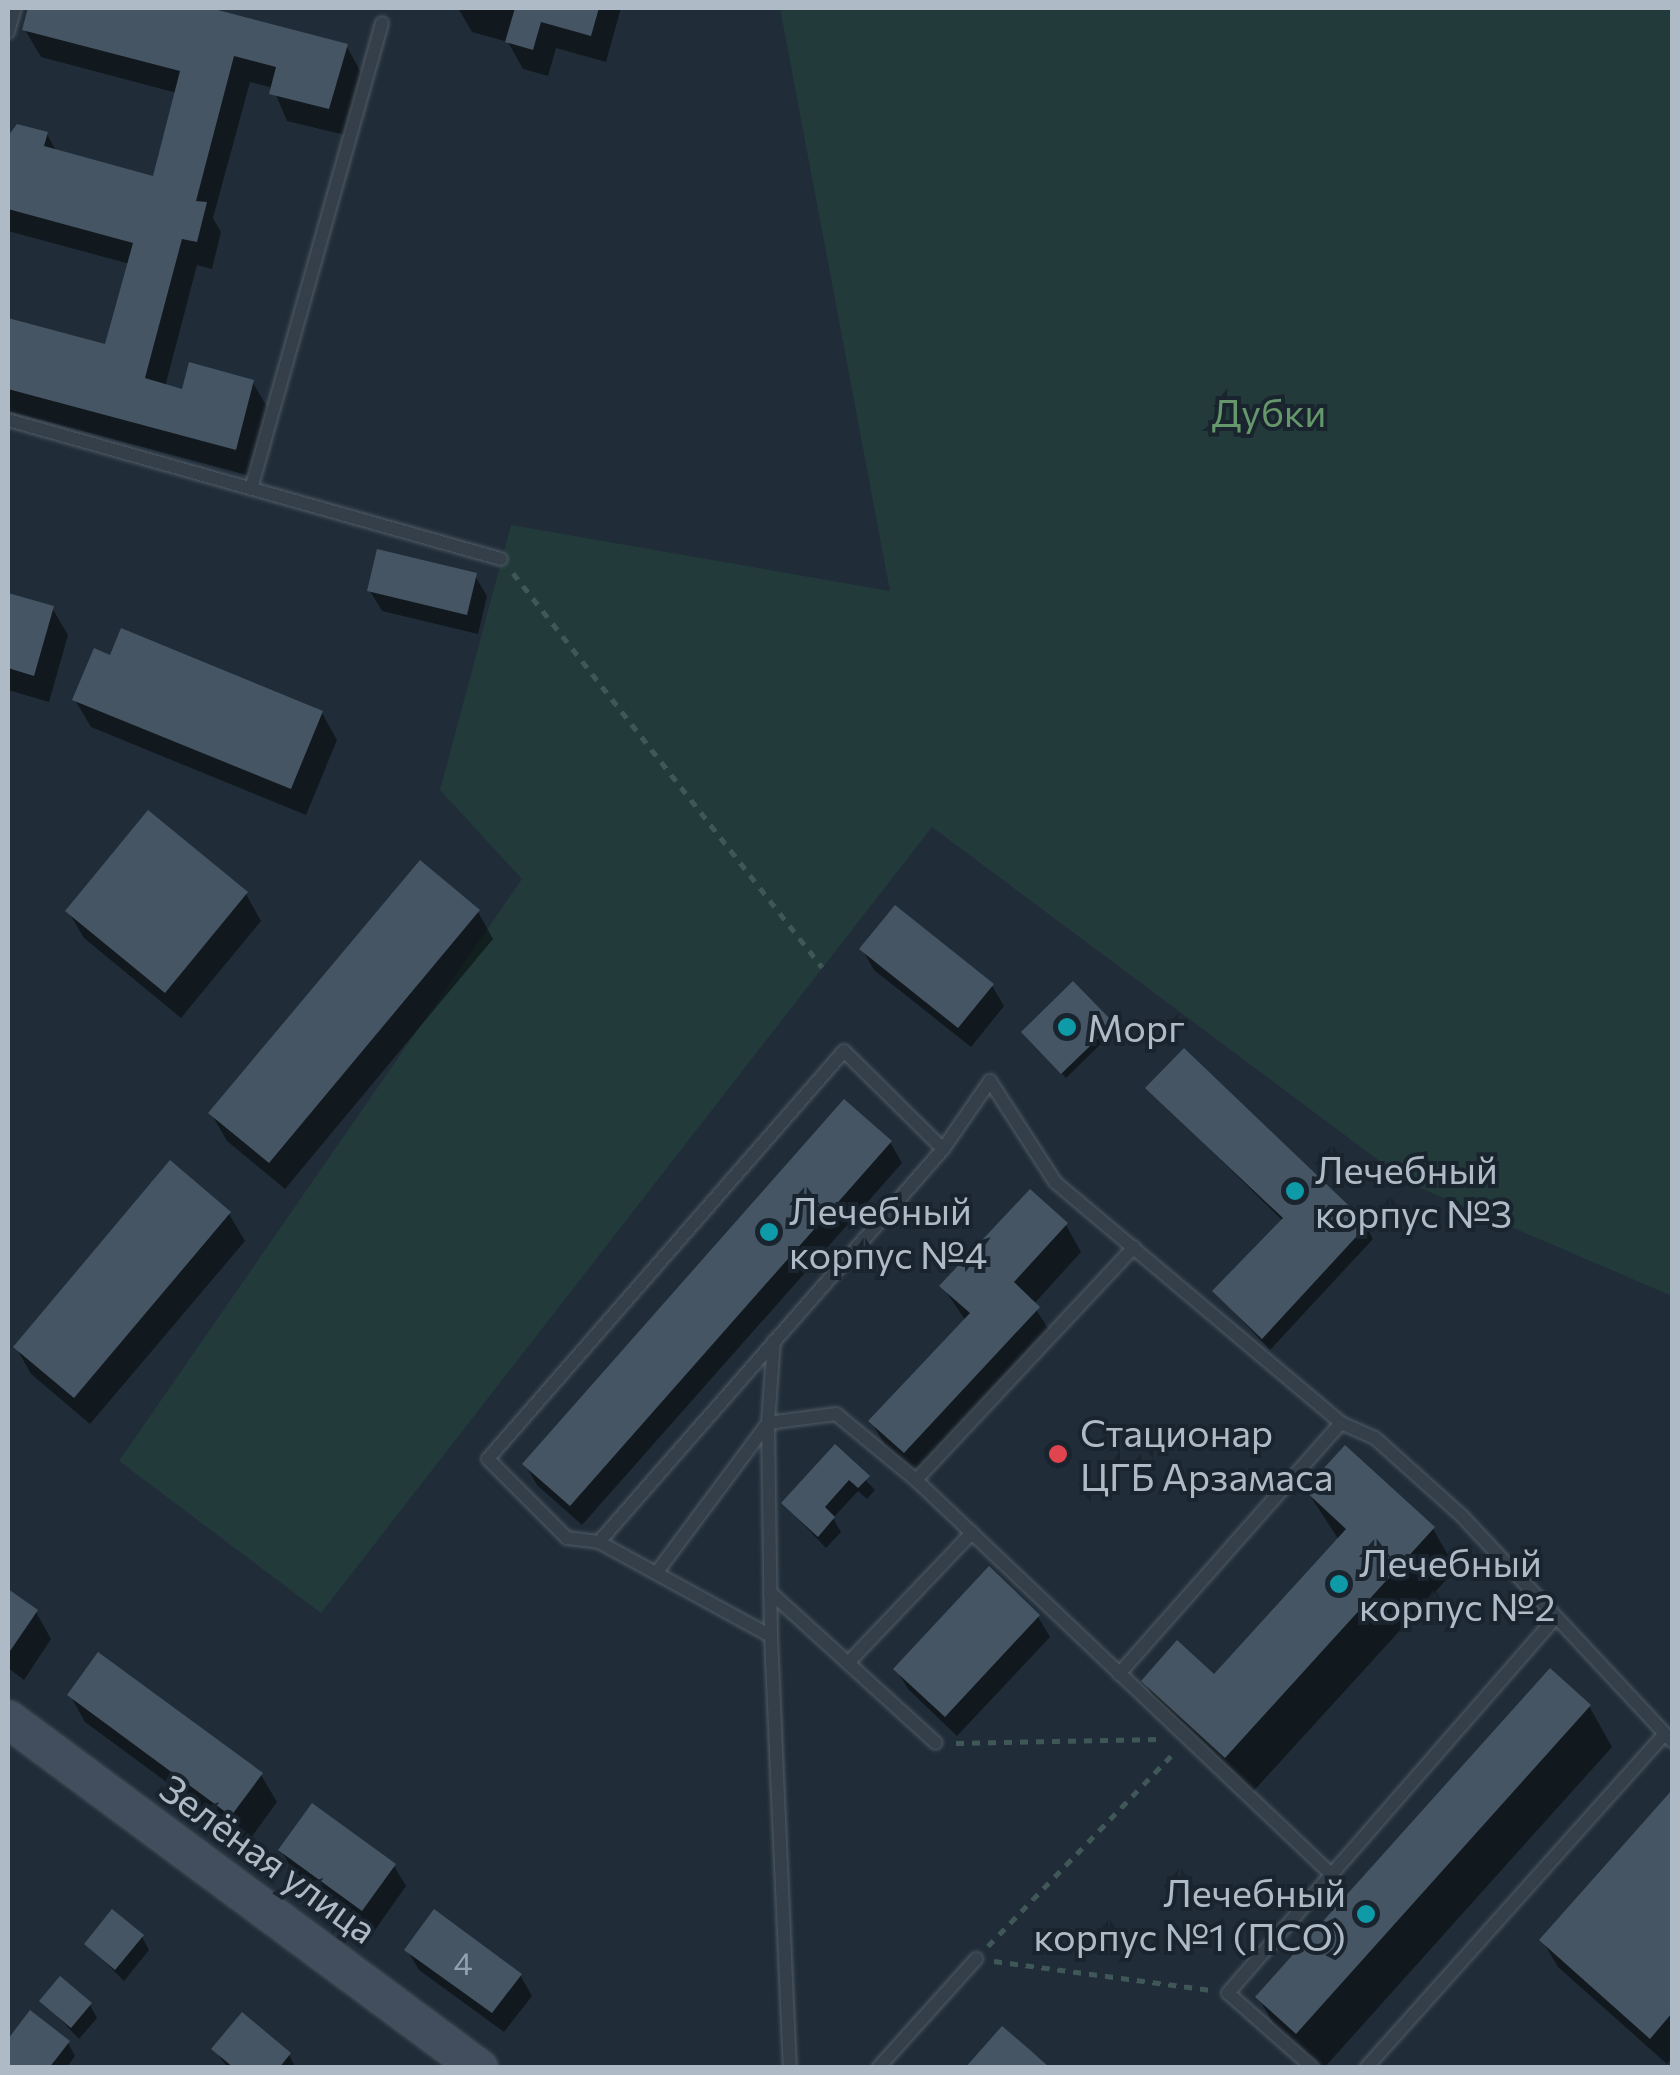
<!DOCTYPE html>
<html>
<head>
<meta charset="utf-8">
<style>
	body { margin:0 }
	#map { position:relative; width:1680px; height:2075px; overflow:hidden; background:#202d39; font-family:Commissioner,sans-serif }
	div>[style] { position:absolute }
	.green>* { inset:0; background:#223a3a }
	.shadow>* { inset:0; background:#0007 }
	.building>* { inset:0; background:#465563 }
	.path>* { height:5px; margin-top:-2.5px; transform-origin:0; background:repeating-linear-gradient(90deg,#405757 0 8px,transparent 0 16px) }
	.roads { filter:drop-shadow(0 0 2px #515d67) drop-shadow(0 0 2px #515d67) }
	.lane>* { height:12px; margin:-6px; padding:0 6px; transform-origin:6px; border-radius:6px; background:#343f49 }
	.secondary>* { height:35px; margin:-17.5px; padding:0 17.5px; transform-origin:17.5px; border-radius:17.5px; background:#424e5d }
	.dots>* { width:28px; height:28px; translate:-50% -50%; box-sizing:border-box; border:5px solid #19242e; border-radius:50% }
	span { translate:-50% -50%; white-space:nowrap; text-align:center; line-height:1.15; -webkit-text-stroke:8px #19242e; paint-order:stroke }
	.number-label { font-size:32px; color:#94a1ad }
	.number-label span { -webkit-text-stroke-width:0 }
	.park-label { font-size:38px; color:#65976b }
	.poi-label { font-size:38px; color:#aebac6 }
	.left { translate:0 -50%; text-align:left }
	.right { translate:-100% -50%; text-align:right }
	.street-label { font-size:38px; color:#aebac6 }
	.frame { position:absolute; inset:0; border:10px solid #aebac6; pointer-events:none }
</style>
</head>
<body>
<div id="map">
	<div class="green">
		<div style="clip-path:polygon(780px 8px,1672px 8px,1672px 1296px,1409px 1183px,932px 827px,321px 1613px,119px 1461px,522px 879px,440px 790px,511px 525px,890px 591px)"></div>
	</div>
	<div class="shadow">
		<div style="clip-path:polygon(30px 8px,201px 8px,347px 47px,362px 74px,345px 135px,287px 121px,273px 88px,250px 82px,213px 218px,221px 232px,212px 269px,197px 265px,165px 387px,184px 392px,253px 383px,269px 410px,251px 476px,8px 411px,8px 321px,106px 347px,130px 264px,8px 231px,8px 138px,47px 134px,57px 153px,155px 180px,177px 93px,41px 57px,25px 30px)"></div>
		<div style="clip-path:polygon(458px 8px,621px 8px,606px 62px,556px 48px,548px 76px,523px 69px,508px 42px,472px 32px)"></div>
		<div style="clip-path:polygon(475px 576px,487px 596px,478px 634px,382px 611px,370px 591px)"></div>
		<div style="clip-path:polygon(8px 596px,52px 608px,68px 635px,49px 702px,8px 690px)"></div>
		<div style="clip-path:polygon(111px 658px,322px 713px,337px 740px,306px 815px,91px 727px,75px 700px)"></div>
		<div style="clip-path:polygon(246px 894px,261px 921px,181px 1018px,84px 938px,68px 911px)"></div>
		<div style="clip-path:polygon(478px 912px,493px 939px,285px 1189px,227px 1141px,211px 1113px)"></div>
		<div style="clip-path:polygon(862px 949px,992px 986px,1004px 1006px,971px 1047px,874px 970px)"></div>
		<div style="clip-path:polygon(1112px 1024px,1115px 1030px,1066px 1078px,1027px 1038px)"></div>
		<div style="clip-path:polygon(1148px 1088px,1366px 1226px,1373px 1239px,1270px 1350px,1215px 1291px,1283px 1221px)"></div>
		<div style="clip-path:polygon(890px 1142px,902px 1163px,582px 1525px,537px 1485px,525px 1464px)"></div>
		<div style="clip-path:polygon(229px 1214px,245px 1241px,90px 1424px,31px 1374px,16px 1347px)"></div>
		<div style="clip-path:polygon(1066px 1225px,1081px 1252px,1033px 1305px,1053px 1336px,920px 1479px,887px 1449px,871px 1421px,966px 1321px,942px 1286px)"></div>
		<div style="clip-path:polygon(835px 1448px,875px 1490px,867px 1499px,858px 1491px,833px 1518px,841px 1532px,826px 1548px,784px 1504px)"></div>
		<div style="clip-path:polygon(1307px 1491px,1433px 1529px,1456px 1569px,1249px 1796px,1167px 1721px,1144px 1681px,1214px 1677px,1339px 1540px)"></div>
		<div style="clip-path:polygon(8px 1592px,36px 1612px,51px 1639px,24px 1680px,8px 1668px)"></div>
		<div style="clip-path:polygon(1038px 1617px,1050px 1637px,957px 1736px,908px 1689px,896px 1669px)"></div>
		<div style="clip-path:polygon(70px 1695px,261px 1775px,277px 1802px,248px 1842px,85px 1722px)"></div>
		<div style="clip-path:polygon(1589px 1706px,1612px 1747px,1324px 2068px,1315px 2068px,1281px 2037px,1258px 1997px)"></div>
		<div style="clip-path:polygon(1672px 1794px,1672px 2058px,1667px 2064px,1558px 1967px,1542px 1940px)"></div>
		<div style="clip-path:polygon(281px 1850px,394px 1866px,406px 1886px,375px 1930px,293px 1871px)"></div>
		<div style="clip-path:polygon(142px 1937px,149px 1950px,124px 1981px,87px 1944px)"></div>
		<div style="clip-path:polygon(407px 1950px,520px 1975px,532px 1996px,504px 2032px,419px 1970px)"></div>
		<div style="clip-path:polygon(43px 2001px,90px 2005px,97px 2018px,79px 2039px)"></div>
		<div style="clip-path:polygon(30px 2014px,68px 2043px,75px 2056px,66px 2068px,8px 2068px,8px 2043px)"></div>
		<div style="clip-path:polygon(214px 2049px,289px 2055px,296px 2068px,228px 2068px)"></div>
	</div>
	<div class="building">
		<div style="clip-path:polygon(28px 8px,210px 8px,348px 44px,329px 109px,269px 94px,276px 67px,234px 56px,196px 201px,207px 202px,197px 242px,182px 239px,145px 378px,182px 389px,189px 362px,254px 380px,236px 450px,8px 389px,8px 318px,105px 344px,133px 243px,8px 209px,8px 136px,17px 124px,48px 132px,44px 146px,153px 176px,180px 71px,22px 30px)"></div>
		<div style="clip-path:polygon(515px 8px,599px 8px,591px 36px,541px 22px,533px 50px,505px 42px)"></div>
		<div style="clip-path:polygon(377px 549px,477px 573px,467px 615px,367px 591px)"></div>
		<div style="clip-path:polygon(8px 593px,54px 606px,34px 676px,8px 668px)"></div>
		<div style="clip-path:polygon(121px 628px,323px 711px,291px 789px,72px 700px,94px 648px,110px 655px)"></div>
		<div style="clip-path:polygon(148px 810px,248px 892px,165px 993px,65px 911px)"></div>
		<div style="clip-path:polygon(420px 860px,480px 910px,269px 1163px,208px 1113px)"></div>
		<div style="clip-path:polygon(895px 905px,994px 984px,958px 1028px,859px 949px)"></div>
		<div style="clip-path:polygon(1073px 981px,1114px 1023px,1061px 1074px,1021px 1032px)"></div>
		<div style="clip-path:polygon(1184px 1048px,1368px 1224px,1262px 1339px,1212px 1291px,1283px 1218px,1145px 1088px)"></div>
		<div style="clip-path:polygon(844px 1099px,892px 1141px,570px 1506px,522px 1464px)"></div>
		<div style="clip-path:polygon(170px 1160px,231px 1212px,74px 1398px,13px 1347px)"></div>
		<div style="clip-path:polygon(1030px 1189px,1068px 1223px,1014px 1282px,1040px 1307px,904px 1453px,868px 1421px,970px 1313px,939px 1286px)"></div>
		<div style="clip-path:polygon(835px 1444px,870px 1476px,858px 1488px,849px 1480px,825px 1507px,835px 1517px,818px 1537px,781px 1503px)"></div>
		<div style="clip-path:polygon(1345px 1445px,1435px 1527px,1225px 1758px,1141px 1681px,1177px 1640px,1214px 1674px,1346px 1529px,1304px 1490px)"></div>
		<div style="clip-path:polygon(989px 1566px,1040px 1615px,945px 1717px,893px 1669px)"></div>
		<div style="clip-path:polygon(8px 1589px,38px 1610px,8px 1654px)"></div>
		<div style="clip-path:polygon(98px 1652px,263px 1773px,231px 1816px,67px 1695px)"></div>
		<div style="clip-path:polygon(1550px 1668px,1591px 1705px,1296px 2034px,1255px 1997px)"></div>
		<div style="clip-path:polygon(1672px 1790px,1672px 2013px,1650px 2039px,1539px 1940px)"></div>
		<div style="clip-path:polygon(312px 1803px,396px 1864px,362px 1911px,278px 1850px)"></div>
		<div style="clip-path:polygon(112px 1909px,144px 1935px,115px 1970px,84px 1944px)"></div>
		<div style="clip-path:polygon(434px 1909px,522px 1974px,492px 2013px,404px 1950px)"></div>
		<div style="clip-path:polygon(60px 1976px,92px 2003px,71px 2028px,39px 2001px)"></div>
		<div style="clip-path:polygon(30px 2010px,70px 2041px,49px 2068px,8px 2068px,8px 2039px)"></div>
		<div style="clip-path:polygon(242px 2012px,291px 2053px,279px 2068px,234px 2068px,211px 2049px)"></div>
		<div style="clip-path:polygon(1002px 2026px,1030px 2050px,1050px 2068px,965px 2068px)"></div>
	</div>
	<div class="path">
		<div style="left:513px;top:573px;width:501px;rotate:51.89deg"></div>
		<div style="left:956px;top:1743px;width:204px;rotate:-1.1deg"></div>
		<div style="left:988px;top:1946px;width:269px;rotate:-46.1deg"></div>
		<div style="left:994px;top:1961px;width:219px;rotate:7.6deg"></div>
	</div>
	<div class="roads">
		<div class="lane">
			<div style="left:8px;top:32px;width:25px;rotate:-74deg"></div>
			<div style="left:8px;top:420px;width:512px;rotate:15.75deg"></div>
			<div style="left:251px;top:489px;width:484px;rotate:-74.3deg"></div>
			<div style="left:943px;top:1149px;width:83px;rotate:-55.3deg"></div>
			<div style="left:990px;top:1081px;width:120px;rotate:57.2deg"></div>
			<div style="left:1055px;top:1182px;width:374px;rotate:40.1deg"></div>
			<div style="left:1341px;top:1423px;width:37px;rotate:24deg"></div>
			<div style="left:1375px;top:1438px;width:117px;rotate:41.9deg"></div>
			<div style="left:1462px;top:1516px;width:308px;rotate:47deg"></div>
			<div style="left:774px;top:1341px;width:82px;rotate:94.2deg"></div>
			<div style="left:768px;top:1423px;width:213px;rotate:89.2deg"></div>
			<div style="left:771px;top:1636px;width:432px;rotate:87.5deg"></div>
			<div style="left:916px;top:1480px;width:319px;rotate:-46.9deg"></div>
			<div style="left:599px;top:1542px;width:522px;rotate:-48.8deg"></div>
			<div style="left:943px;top:1149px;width:139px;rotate:-135.3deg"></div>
			<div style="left:844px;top:1051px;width:541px;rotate:131.11deg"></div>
			<div style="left:488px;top:1459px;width:112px;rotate:45deg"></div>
			<div style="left:567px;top:1538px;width:32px;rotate:7deg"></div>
			<div style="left:599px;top:1542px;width:196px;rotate:28.7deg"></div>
			<div style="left:657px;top:1572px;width:186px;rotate:-53.3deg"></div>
			<div style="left:768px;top:1423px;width:69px;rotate:-7.5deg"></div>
			<div style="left:836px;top:1414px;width:104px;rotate:39.5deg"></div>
			<div style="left:916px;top:1480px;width:575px;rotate:43.52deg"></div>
			<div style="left:770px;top:1592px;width:224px;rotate:42.3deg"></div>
			<div style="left:848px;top:1663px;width:180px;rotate:-46.4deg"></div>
			<div style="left:1119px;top:1674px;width:335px;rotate:-48.5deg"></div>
			<div style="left:878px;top:2068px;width:147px;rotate:-48deg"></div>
			<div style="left:1313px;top:2068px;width:113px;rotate:-138.6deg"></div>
			<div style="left:1228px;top:1993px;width:498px;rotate:-48.9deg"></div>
			<div style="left:1366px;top:2068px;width:448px;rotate:-48.2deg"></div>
		</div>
		<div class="secondary">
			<div style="left:8px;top:1719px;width:586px;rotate:36.54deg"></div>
		</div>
	</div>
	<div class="dots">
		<div style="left:1067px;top:1027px;background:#0f9aa8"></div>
		<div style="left:1295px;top:1191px;background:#0f9aa8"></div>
		<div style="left:769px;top:1232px;background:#0f9aa8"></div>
		<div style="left:1058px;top:1454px;background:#e0444e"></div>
		<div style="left:1339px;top:1584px;background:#0f9aa8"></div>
		<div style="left:1366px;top:1914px;background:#0f9aa8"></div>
	</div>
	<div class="number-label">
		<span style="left:463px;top:1962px">4</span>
	</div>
	<div class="park-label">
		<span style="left:1269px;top:412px">Дубки</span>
	</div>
	<div class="poi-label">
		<span class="left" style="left:1087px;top:1027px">Морг</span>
		<span class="left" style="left:1315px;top:1191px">Лечебный<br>корпус №3</span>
		<span class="left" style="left:789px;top:1232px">Лечебный<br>корпус №4</span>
		<span class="left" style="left:1080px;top:1454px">Стационар<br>ЦГБ Арзамаса</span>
		<span class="left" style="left:1359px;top:1584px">Лечебный<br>корпус №2</span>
		<span class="right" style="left:1346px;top:1914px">Лечебный<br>корпус №1 (ПСО)</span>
	</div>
	<div class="street-label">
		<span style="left:269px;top:1858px;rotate:36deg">Зелёная улица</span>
	</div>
	<div class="frame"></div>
</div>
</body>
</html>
